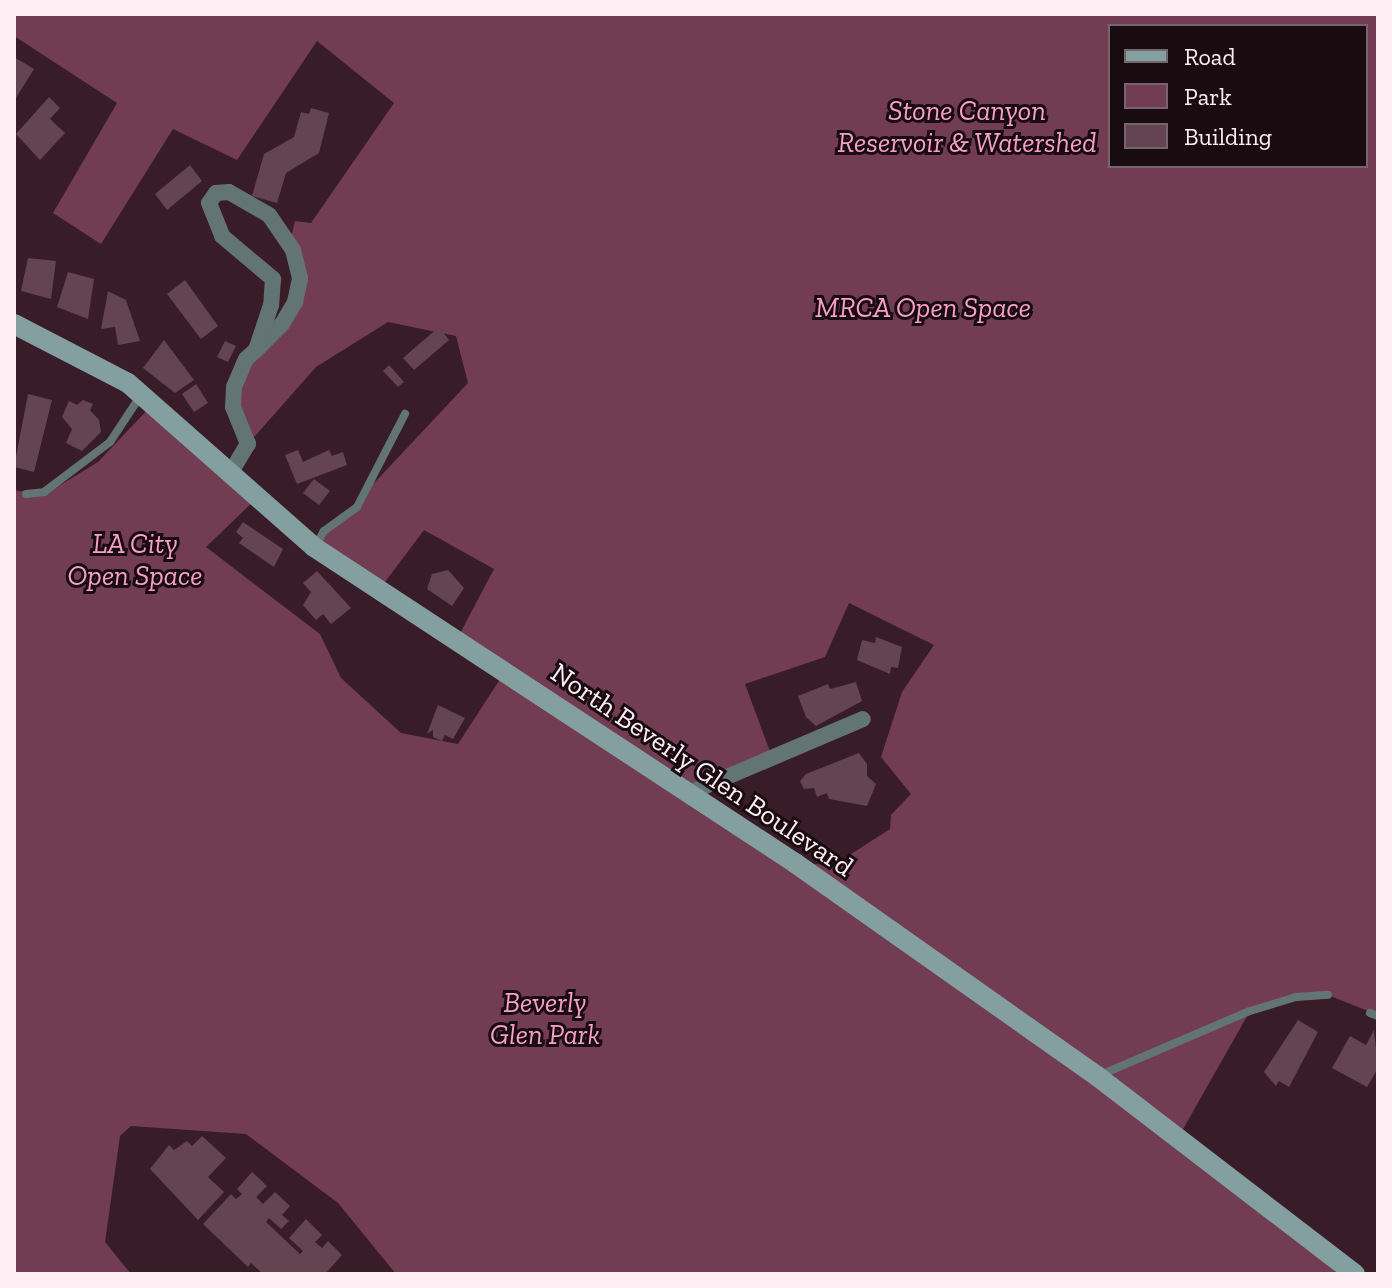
<!DOCTYPE html>
<html>
<head>
<meta charset="utf-8">
<style>
	body { margin:0 }
	#map { position:relative; width:1392px; height:1288px; overflow:hidden; background:#381d29; font-family:"Zilla Slab",serif }
	div>[style] { position:absolute }
	.green>* { inset:0; background:#723c53 }
	.building>* { inset:0; background:#634450 }
	.service>* { height:8px; margin:-4px; padding:0 4px; transform-origin:4px; border-radius:4px; background:#627474 }
	.minor>* { height:16px; margin:-8px; padding:0 8px; transform-origin:8px; border-radius:8px; background:#627474 }
	.secondary>* { height:20px; margin:-10px; padding:0 10px; transform-origin:10px; border-radius:10px; background:#839fa0 }
	span { translate:-50% -50%; white-space:nowrap; text-align:center; line-height:1.15; -webkit-text-stroke:6px #180c11; paint-order:stroke }
	.park-label { font-size:28px; color:#f99fc5; font-style:italic }
	.street-label { font-size:28px; color:#feeef4 }
	.frame { position:absolute; inset:0; border:16px solid #feeef4; pointer-events:none }
	.legend { position:absolute; left:1108px; top:24px; width:260px; height:144px; box-sizing:border-box; background:#180c11; border:2px solid #74666c; margin:0; padding:10px 14px; list-style:none; font-size:24px; color:#feeef4 }
	.legend li { display:flex; align-items:center; gap:16px; height:40px }
	.legend b { width:40px; border:2px solid #74666c }
</style>
</head>
<body>
<div id="map">
	<div class="green">
		<div style="clip-path:polygon(evenodd,14px 14px,1378px 14px,1378px 1015px,1328px 995px,1296px 997px,1250px 1011px,1178px 1138px,1330px 1258px,1336px 1274px,396px 1274px,338px 1203px,246px 1134px,131px 1126px,120px 1136px,105px 1242px,131px 1274px,14px 1274px,14px 490px,44px 495px,98px 462px,153px 404px,258px 497px,206px 547px,320px 634px,341px 678px,401px 733px,458px 744px,504px 673px,456px 641px,494px 569px,424px 530px,379px 590px,314px 547px,468px 383px,456px 336px,388px 322px,316px 367px,248px 444px,234px 387px,295px 302px,290px 241px,295px 221px,311px 223px,394px 103px,317px 41px,237px 160px,173px 129px,101px 244px,53px 213px,117px 103px,14px 36px,14px 14px,1110px 26px,1366px 26px,1366px 166px,1110px 166px,1110px 26px,14px 14px,849px 603px,934px 645px,902px 692px,881px 757px,911px 794px,891px 815px,890px 829px,834px 865px,795px 863px,688px 793px,772px 757px,745px 684px,825px 657px,849px 603px)"></div>
	</div>
	<div class="building">
		<div style="clip-path:polygon(14px 57px,34px 69px,14px 101px)"></div>
		<div style="clip-path:polygon(49px 97px,60px 108px,50px 119px,65px 133px,40px 160px,16px 134px)"></div>
		<div style="clip-path:polygon(311px 108px,329px 113px,319px 153px,286px 173px,277px 203px,252px 196px,264px 154px,294px 137px,301px 112px,309px 114px)"></div>
		<div style="clip-path:polygon(190px 165px,202px 181px,167px 210px,155px 194px)"></div>
		<div style="clip-path:polygon(28px 258px,56px 261px,51px 299px,21px 291px)"></div>
		<div style="clip-path:polygon(68px 272px,94px 279px,88px 319px,57px 307px)"></div>
		<div style="clip-path:polygon(185px 280px,218px 326px,201px 339px,167px 294px)"></div>
		<div style="clip-path:polygon(108px 291px,126px 300px,140px 341px,118px 345px,115px 327px,101px 329px)"></div>
		<div style="clip-path:polygon(439px 327px,449px 340px,414px 370px,403px 358px)"></div>
		<div style="clip-path:polygon(164px 340px,194px 380px,175px 393px,143px 368px)"></div>
		<div style="clip-path:polygon(225px 341px,236px 346px,228px 362px,217px 357px)"></div>
		<div style="clip-path:polygon(389px 365px,404px 382px,398px 387px,383px 371px)"></div>
		<div style="clip-path:polygon(196px 384px,208px 403px,194px 412px,182px 394px)"></div>
		<div style="clip-path:polygon(28px 394px,52px 400px,34px 472px,14px 467px)"></div>
		<div style="clip-path:polygon(83px 400px,93px 404px,90px 410px,99px 420px,101px 432px,82px 451px,66px 443px,72px 429px,62px 417px,69px 401px,77px 405px)"></div>
		<div style="clip-path:polygon(298px 450px,303px 462px,329px 450px,332px 456px,343px 452px,347px 465px,297px 484px,285px 455px)"></div>
		<div style="clip-path:polygon(314px 479px,330px 491px,319px 505px,303px 493px)"></div>
		<div style="clip-path:polygon(243px 522px,283px 549px,274px 567px,239px 543px,243px 538px,236px 532px)"></div>
		<div style="clip-path:polygon(448px 570px,464px 588px,452px 606px,427px 589px,432px 574px)"></div>
		<div style="clip-path:polygon(317px 571px,351px 608px,331px 624px,323px 614px,316px 620px,303px 605px,311px 592px,303px 583px)"></div>
		<div style="clip-path:polygon(876px 637px,902px 647px,898px 668px,891px 667px,890px 674px,857px 660px,862px 640px,875px 643px)"></div>
		<div style="clip-path:polygon(856px 682px,862px 701px,816px 726px,806px 717px,798px 696px,828px 684px,830px 689px)"></div>
		<div style="clip-path:polygon(438px 705px,465px 718px,453px 739px,445px 735px,442px 741px,433px 737px,433px 730px,427px 734px)"></div>
		<div style="clip-path:polygon(859px 753px,867px 764px,867px 776px,876px 784px,867px 806px,829px 799px,827px 793px,817px 797px,814px 788px,804px 789px,800px 781px,806px 774px)"></div>
		<div style="clip-path:polygon(1298px 1020px,1318px 1032px,1289px 1087px,1279px 1081px,1276px 1086px,1264px 1072px)"></div>
		<div style="clip-path:polygon(1374px 1030px,1378px 1068px,1367px 1087px,1332px 1068px,1350px 1036px,1366px 1045px)"></div>
		<div style="clip-path:polygon(202px 1136px,226px 1158px,208px 1177px,224px 1192px,198px 1220px,150px 1169px,169px 1145px,174px 1150px,187px 1141px,192px 1146px)"></div>
		<div style="clip-path:polygon(252px 1172px,267px 1186px,256px 1197px,263px 1204px,275px 1192px,290px 1206px,282px 1215px,289px 1221px,281px 1229px,269px 1218px,266px 1222px,300px 1254px,303px 1251px,289px 1238px,306px 1219px,322px 1235px,315px 1242px,322px 1248px,328px 1241px,342px 1255px,327px 1272px,263px 1274px,251px 1263px,248px 1267px,203px 1224px,231px 1194px,236px 1199px,242px 1194px,237px 1189px)"></div>
	</div>
	<div class="service">
		<div style="left:26px;top:494px;width:18px;rotate:-6deg"></div>
		<div style="left:44px;top:492px;width:83px;rotate:-37.1deg"></div>
		<div style="left:110px;top:442px;width:56px;rotate:-56.6deg"></div>
		<div style="left:315px;top:547px;width:18px;rotate:-61deg"></div>
		<div style="left:324px;top:531px;width:41px;rotate:-36deg"></div>
		<div style="left:357px;top:507px;width:105px;rotate:-62.7deg"></div>
		<div style="left:1370px;top:1013px;width:9px;rotate:21deg"></div>
		<div style="left:1098px;top:1076px;width:165px;rotate:-23.2deg"></div>
		<div style="left:1250px;top:1011px;width:48px;rotate:-16.9deg"></div>
		<div style="left:1296px;top:997px;width:32px;rotate:-4deg"></div>
	</div>
	<div class="minor">
		<div style="left:231px;top:472px;width:33px;rotate:-59deg"></div>
		<div style="left:248px;top:444px;width:40px;rotate:-112deg"></div>
		<div style="left:233px;top:407px;width:20px;rotate:-87deg"></div>
		<div style="left:234px;top:387px;width:30px;rotate:-67deg"></div>
		<div style="left:246px;top:359px;width:13px;rotate:-42deg"></div>
		<div style="left:256px;top:350px;width:37px;rotate:-45deg"></div>
		<div style="left:282px;top:324px;width:26px;rotate:-59deg"></div>
		<div style="left:295px;top:302px;width:25px;rotate:-78deg"></div>
		<div style="left:300px;top:278px;width:29px;rotate:-104deg"></div>
		<div style="left:293px;top:250px;width:42px;rotate:-124.4deg"></div>
		<div style="left:269px;top:215px;width:46px;rotate:-150.1deg"></div>
		<div style="left:229px;top:192px;width:13px;rotate:176deg"></div>
		<div style="left:216px;top:193px;width:12px;rotate:125deg"></div>
		<div style="left:209px;top:203px;width:35px;rotate:68deg"></div>
		<div style="left:222px;top:236px;width:67px;rotate:40.1deg"></div>
		<div style="left:273px;top:279px;width:26px;rotate:94deg"></div>
		<div style="left:271px;top:305px;width:47px;rotate:108.4deg"></div>
		<div style="left:687px;top:794px;width:191px;rotate:-23.1deg"></div>
	</div>
	<div class="secondary">
		<div style="left:14px;top:324px;width:128px;rotate:27.4deg"></div>
		<div style="left:128px;top:383px;width:248px;rotate:41.4deg"></div>
		<div style="left:314px;top:547px;width:576px;rotate:33.3deg"></div>
		<div style="left:795px;top:863px;width:370px;rotate:35.2deg"></div>
		<div style="left:1097px;top:1076px;width:325px;rotate:37.5deg"></div>
	</div>
	<div class="park-label">
		<span style="left:967px;top:127px">Stone Canyon<br>Reservoir &amp; Watershed</span>
		<span style="left:923px;top:308px">MRCA Open Space</span>
		<span style="left:135px;top:560px">LA City<br>Open Space</span>
		<span style="left:545px;top:1019px">Beverly<br>Glen Park</span>
	</div>
	<div class="street-label">
		<span style="left:702px;top:770px;rotate:34deg">North Beverly Glen Boulevard</span>
	</div>
	<div class="frame"></div>
	<ul class="legend">
	<li><b style="height:10px;background:#839fa0"></b>Road</li>
	<li><b style="height:22px;background:#723c53"></b>Park</li>
	<li><b style="height:22px;background:#634450"></b>Building</li>
	</ul>
</div>
</body>
</html>
